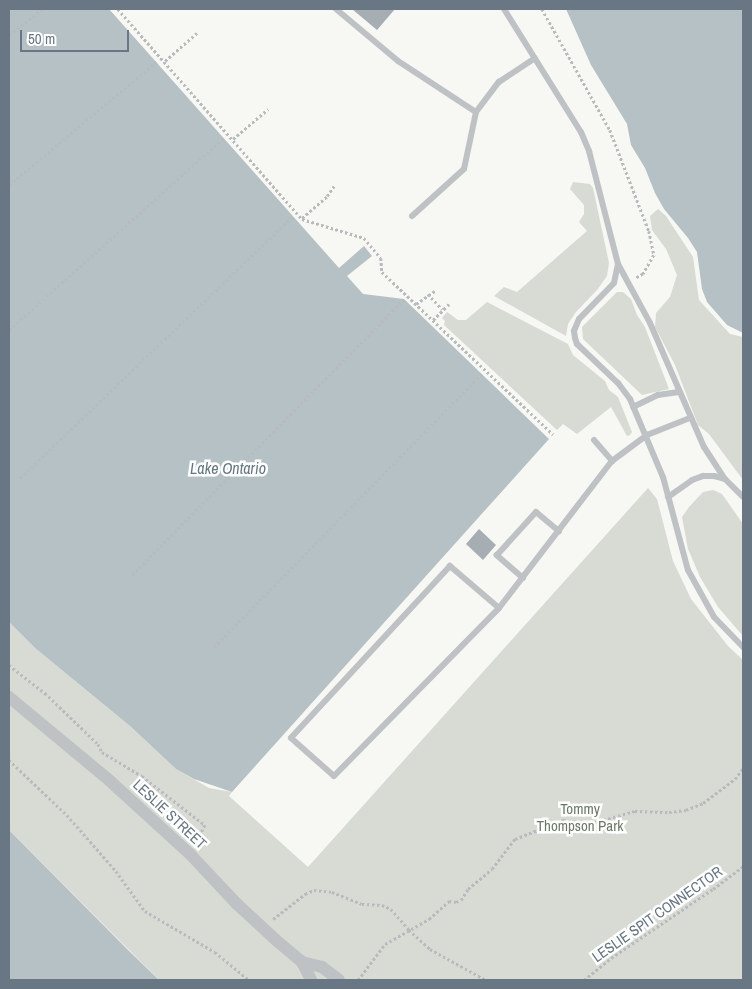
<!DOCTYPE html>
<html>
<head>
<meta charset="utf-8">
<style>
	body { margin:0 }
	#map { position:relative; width:752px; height:989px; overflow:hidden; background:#f7f7f4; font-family:"Archivo Narrow",sans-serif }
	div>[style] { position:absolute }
	.green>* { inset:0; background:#d7dbd4 }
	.water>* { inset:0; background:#b5c1c4 }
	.building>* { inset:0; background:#a6adb3 }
	.path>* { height:2.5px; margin-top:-1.25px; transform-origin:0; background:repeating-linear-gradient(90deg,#b8bbbd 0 2.5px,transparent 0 5px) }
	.service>* { height:6px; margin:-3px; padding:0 3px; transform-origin:3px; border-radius:3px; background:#bec2c5 }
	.minor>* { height:12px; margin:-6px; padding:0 6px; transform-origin:6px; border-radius:6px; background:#bec2c5 }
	span { translate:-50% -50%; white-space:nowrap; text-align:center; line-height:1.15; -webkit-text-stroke:5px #fff; paint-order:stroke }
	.park-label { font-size:15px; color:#6b7a67 }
	.street-label { font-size:15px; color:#687783 }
	.water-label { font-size:16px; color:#64787f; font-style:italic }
	.frame { position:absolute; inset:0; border:10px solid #687783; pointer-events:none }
	.scale { position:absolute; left:20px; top:30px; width:109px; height:22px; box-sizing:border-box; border:2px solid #687783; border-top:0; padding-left:6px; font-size:15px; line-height:18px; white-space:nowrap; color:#687783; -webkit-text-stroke:4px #fff; paint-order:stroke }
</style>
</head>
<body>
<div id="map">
	<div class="green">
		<div style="clip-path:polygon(573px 182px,590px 184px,593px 188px,609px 263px,607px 276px,597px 290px,576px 312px,568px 324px,566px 336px,494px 296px,504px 287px,517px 292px,587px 231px,579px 222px,584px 214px,584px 205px,570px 189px)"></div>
		<div style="clip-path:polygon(658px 209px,666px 216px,693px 257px,699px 300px,730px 334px,743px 337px,743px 480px,709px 434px,698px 425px,675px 365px,655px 327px,656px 313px,670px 297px,677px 275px,666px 249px,652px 230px,650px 216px)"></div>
		<div style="clip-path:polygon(617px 292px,623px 292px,631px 299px,637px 315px,645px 327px,669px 389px,642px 395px,583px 339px,582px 327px)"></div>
		<div style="clip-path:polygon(487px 302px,568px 344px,573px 355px,605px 381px,609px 390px,618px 397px,632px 432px,630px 435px,627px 436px,611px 407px,577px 434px,563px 424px,557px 430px,444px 325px,445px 321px,442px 318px,447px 312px,458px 320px,466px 320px)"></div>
		<div style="clip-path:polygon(648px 488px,657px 499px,673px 561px,691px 599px,728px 646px,743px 660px,743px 980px,159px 980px,9px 830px,9px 622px,35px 648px,130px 726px,176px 769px,209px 788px,232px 792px,229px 796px,308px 867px)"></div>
		<div style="clip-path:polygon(713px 490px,722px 494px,743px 524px,743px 636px,718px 607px,700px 577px,688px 549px,682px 517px,689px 507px,703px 492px)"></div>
	</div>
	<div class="water">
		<div style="clip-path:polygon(9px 9px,109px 9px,339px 268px,364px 246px,372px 256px,347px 276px,363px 294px,404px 299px,549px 439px,232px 792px,194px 779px,176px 769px,130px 726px,35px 648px,9px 622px)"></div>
		<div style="clip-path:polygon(566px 9px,743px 9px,743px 333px,727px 325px,707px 302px,702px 289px,697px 252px,688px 238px,664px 209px,655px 193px,645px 168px,631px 145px,627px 124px,591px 65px)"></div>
		<div style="clip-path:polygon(9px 830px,129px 951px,159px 980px,9px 980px)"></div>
	</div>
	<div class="building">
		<div style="clip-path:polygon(352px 9px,395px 9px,377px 30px)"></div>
		<div style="clip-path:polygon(479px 529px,496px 545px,483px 560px,466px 544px)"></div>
	</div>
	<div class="path">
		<div style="left:118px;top:9px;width:279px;rotate:48.8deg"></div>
		<div style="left:302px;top:219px;width:65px;rotate:17deg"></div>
		<div style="left:364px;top:238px;width:26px;rotate:50deg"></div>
		<div style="left:381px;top:258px;width:14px;rotate:86deg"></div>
		<div style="left:382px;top:272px;width:236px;rotate:43.5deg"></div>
		<div style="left:542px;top:9px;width:139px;rotate:60.7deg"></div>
		<div style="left:610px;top:130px;width:108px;rotate:68.9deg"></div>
		<div style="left:649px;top:231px;width:25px;rotate:78deg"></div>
		<div style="left:654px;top:255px;width:22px;rotate:120deg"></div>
		<div style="left:643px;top:274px;width:8px;rotate:150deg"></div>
		<div style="left:9px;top:35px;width:42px;rotate:-38.2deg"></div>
		<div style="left:165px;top:61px;width:45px;rotate:-41.4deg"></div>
		<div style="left:233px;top:139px;width:46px;rotate:-40.6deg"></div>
		<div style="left:9px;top:185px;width:192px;rotate:-39.9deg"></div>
		<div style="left:302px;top:218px;width:33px;rotate:-41deg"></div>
		<div style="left:327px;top:196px;width:12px;rotate:-55deg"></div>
		<div style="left:428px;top:294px;width:21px;rotate:47deg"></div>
		<div style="left:416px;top:304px;width:24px;rotate:-35deg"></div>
		<div style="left:433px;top:320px;width:23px;rotate:-45deg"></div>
		<div style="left:9px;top:330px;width:288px;rotate:-41.8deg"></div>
		<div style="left:20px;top:478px;width:378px;rotate:-43.8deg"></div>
		<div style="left:132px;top:575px;width:388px;rotate:-45.4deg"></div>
		<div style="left:214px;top:647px;width:382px;rotate:-45.6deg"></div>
		<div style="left:9px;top:665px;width:46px;rotate:37.9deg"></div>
		<div style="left:45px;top:693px;width:74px;rotate:43.9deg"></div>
		<div style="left:98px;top:744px;width:9px;rotate:63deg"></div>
		<div style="left:102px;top:752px;width:47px;rotate:31deg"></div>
		<div style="left:142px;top:776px;width:80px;rotate:37.9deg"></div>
		<div style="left:205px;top:825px;width:19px;rotate:115deg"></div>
		<div style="left:9px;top:760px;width:80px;rotate:43.5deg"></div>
		<div style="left:67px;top:815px;width:74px;rotate:48.8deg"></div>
		<div style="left:116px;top:871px;width:49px;rotate:54.1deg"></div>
		<div style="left:145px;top:911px;width:81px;rotate:30.4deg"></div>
		<div style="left:215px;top:952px;width:44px;rotate:39.5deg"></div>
		<div style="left:273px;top:919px;width:41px;rotate:-38deg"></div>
		<div style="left:305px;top:894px;width:10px;rotate:-24deg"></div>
		<div style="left:314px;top:890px;width:18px;rotate:6deg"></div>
		<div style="left:332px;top:892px;width:32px;rotate:22deg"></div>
		<div style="left:362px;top:904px;width:20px;rotate:3deg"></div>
		<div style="left:382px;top:905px;width:10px;rotate:24deg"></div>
		<div style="left:391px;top:909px;width:28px;rotate:49deg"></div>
		<div style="left:409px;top:930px;width:28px;rotate:42deg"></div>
		<div style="left:430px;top:949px;width:64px;rotate:29deg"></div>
		<div style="left:358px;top:980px;width:45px;rotate:-53.1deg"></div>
		<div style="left:385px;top:944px;width:51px;rotate:-29.6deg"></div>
		<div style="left:429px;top:919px;width:27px;rotate:-42deg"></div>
		<div style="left:449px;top:901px;width:7px;rotate:8deg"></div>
		<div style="left:456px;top:902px;width:5px;rotate:-22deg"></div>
		<div style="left:461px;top:900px;width:13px;rotate:-58deg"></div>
		<div style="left:468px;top:889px;width:31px;rotate:-40deg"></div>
		<div style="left:492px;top:869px;width:38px;rotate:-53deg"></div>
		<div style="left:515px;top:839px;width:52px;rotate:-21.6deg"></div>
		<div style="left:563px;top:820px;width:26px;rotate:9deg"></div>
		<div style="left:589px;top:824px;width:48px;rotate:-15.8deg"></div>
		<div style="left:635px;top:811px;width:34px;rotate:2deg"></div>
		<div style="left:669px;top:812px;width:17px;rotate:-7deg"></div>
		<div style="left:686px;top:810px;width:18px;rotate:-22deg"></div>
		<div style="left:703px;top:803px;width:40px;rotate:-37deg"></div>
		<div style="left:735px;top:779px;width:14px;rotate:-54deg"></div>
		<div style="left:584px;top:980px;width:35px;rotate:-39deg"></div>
		<div style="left:611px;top:958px;width:123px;rotate:-34.1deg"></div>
		<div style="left:713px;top:889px;width:38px;rotate:-37deg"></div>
	</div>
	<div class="service">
		<div style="left:336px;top:9px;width:81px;rotate:40deg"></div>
		<div style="left:398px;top:61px;width:93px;rotate:33.2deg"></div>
		<div style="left:504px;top:9px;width:145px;rotate:58deg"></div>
		<div style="left:581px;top:132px;width:21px;rotate:67deg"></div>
		<div style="left:589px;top:151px;width:117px;rotate:75.6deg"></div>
		<div style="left:618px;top:264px;width:19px;rotate:102deg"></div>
		<div style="left:614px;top:283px;width:50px;rotate:134.2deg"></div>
		<div style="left:579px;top:319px;width:13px;rotate:113deg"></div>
		<div style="left:574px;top:331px;width:7px;rotate:82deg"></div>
		<div style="left:575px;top:338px;width:6px;rotate:72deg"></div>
		<div style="left:577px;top:344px;width:57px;rotate:43.6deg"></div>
		<div style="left:618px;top:383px;width:20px;rotate:53deg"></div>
		<div style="left:630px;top:399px;width:85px;rotate:67.1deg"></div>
		<div style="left:663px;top:477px;width:96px;rotate:75deg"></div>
		<div style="left:688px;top:570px;width:54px;rotate:61deg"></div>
		<div style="left:714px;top:617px;width:42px;rotate:46deg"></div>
		<div style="left:412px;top:216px;width:70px;rotate:-42.1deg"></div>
		<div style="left:464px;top:169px;width:58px;rotate:-78.1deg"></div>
		<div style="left:476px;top:112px;width:38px;rotate:-53deg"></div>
		<div style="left:499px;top:82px;width:43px;rotate:-33.7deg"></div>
		<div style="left:618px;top:264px;width:67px;rotate:61.5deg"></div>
		<div style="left:650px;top:323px;width:135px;rotate:66.5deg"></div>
		<div style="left:704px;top:447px;width:38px;rotate:57deg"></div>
		<div style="left:633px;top:407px;width:28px;rotate:-26deg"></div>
		<div style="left:658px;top:395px;width:21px;rotate:-8deg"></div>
		<div style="left:594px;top:440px;width:28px;rotate:49deg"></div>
		<div style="left:668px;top:497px;width:29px;rotate:-35deg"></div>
		<div style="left:692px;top:480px;width:12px;rotate:-20deg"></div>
		<div style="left:703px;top:476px;width:11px"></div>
		<div style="left:714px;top:476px;width:11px;rotate:15deg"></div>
		<div style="left:725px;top:479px;width:25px;rotate:45deg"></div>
		<div style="left:523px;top:578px;width:35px;rotate:-139deg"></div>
		<div style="left:497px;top:555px;width:58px;rotate:-47.8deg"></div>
		<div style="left:536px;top:512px;width:30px;rotate:40deg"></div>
		<div style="left:499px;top:608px;width:65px;rotate:-139.4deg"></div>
		<div style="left:450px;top:566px;width:234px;rotate:132.8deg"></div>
		<div style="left:291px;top:738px;width:57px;rotate:41.5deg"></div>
		<div style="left:334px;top:776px;width:235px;rotate:-45.5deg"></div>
		<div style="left:499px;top:608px;width:185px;rotate:-52.5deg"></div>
		<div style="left:612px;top:461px;width:44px;rotate:-36.6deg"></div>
		<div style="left:647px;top:435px;width:46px;rotate:-21.6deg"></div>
	</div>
	<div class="minor">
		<div style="left:9px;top:697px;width:131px;rotate:39.7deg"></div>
		<div style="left:110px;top:781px;width:108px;rotate:42.4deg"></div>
		<div style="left:190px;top:854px;width:69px;rotate:46.8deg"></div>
		<div style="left:237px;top:904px;width:54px;rotate:42.8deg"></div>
		<div style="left:277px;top:941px;width:33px;rotate:40deg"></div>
		<div style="left:302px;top:962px;width:21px;rotate:14deg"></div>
		<div style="left:322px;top:967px;width:21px;rotate:37deg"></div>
		<div style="left:302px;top:962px;width:20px;rotate:63deg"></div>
	</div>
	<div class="park-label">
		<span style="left:580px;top:817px">Tommy<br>Thompson Park</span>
	</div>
	<div class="street-label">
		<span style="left:170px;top:814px;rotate:43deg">LESLIE STREET</span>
		<span style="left:657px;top:914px;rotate:-35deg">LESLIE SPIT CONNECTOR</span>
	</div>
	<div class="water-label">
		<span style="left:228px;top:468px">Lake Ontario</span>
	</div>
	<div class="frame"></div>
	<div class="scale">50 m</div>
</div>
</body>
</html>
